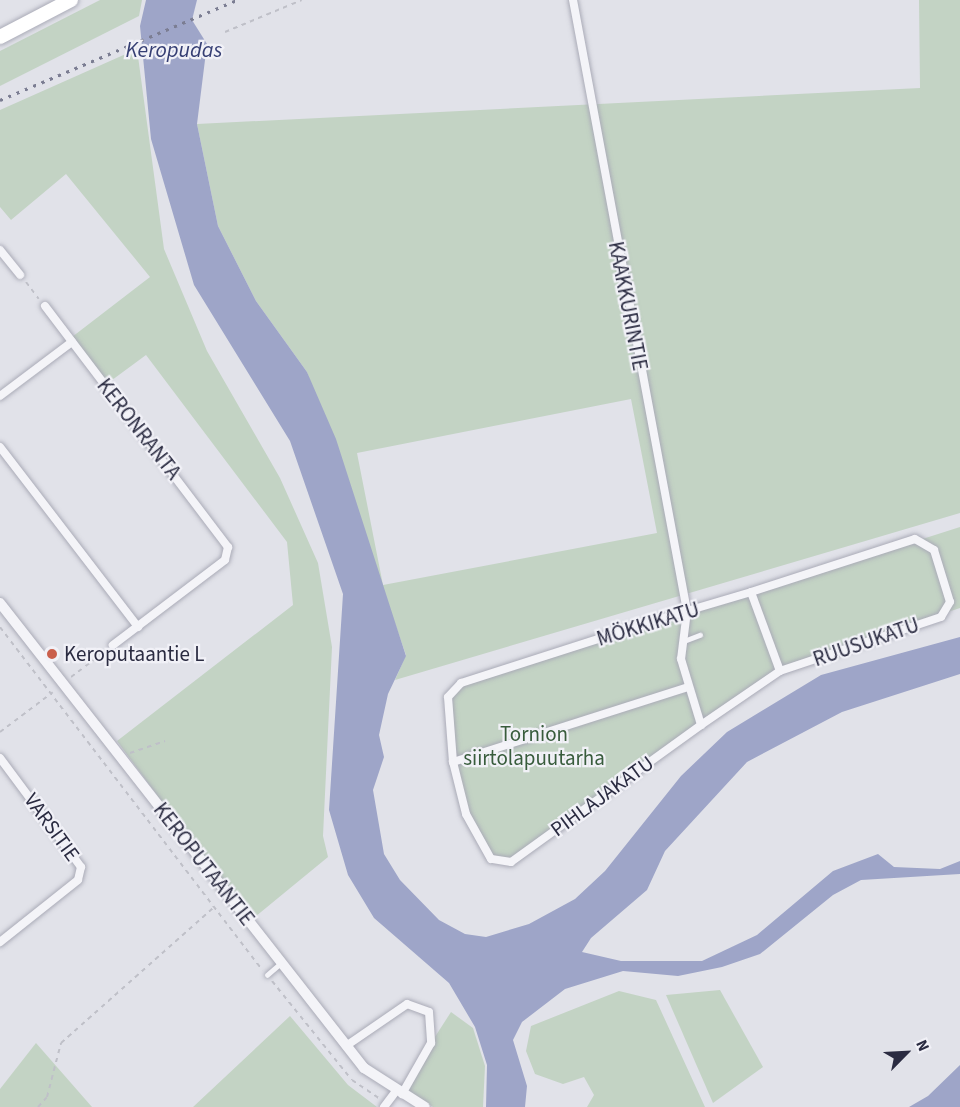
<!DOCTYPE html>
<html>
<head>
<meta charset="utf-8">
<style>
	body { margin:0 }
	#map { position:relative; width:960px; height:1107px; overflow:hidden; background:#e1e2e9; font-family:"Source Sans 3",sans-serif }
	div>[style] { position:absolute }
	.green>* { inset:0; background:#c3d3c4 }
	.water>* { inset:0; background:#9ea5c8 }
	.path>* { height:2px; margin-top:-1px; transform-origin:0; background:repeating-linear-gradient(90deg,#bfc0c8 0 4.5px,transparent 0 9px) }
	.roads { filter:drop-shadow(0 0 2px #aaabb7) drop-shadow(0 0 2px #aaabb7) }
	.service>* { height:4.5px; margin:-2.25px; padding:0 2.25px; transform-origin:2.25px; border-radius:2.25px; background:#f4f4f8 }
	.minor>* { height:8px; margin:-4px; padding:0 4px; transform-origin:4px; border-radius:4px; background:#f4f4f8 }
	.tertiary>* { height:10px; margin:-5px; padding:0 5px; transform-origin:5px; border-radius:5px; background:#f4f4f8 }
	.trunk>* { height:14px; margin:-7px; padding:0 7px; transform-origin:7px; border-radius:7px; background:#fff }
	.rail>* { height:3px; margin-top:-1.5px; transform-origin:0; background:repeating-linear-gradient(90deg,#7b7d92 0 3px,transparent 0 9px) }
	.dots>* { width:16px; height:16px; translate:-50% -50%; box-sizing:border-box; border:3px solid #f1f1f7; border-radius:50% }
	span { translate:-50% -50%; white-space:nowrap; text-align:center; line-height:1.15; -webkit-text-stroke:4.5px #f1f1f7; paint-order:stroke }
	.street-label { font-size:21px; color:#2a2b41 }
	.poi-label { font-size:21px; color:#2a2b41 }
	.left { translate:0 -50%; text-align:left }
	.park-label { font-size:21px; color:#385c3c }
	.water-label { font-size:22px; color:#353e73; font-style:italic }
	.north { position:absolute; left:876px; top:1023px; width:60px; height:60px; -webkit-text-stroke:4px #f1f1f7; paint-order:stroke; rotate:66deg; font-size:16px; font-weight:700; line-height:24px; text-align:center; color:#2a2b41 }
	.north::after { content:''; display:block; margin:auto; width:21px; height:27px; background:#2a2b41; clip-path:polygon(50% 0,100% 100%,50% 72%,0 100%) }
</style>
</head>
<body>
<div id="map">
	<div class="green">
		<div style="clip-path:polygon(100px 0,142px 0,139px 16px,0 86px,0 51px)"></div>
		<div style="clip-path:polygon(evenodd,919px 0,960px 0,960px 513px,395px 680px,406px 655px,307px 372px,256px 301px,218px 226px,197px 124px,920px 88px,919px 0,631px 399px,657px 533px,383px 585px,357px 453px,631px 399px)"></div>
		<div style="clip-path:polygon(137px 49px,164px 249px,207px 351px,280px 478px,318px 563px,332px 647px,323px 836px,328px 857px,250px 921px,117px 741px,293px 605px,287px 542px,146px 355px,108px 383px,72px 337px,150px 277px,66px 174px,11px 220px,0 207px,0 110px)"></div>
		<div style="clip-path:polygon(960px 527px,960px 608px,782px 667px,510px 859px,493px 855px,470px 813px,457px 766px,452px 698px,463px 686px)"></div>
		<div style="clip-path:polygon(720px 990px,763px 1067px,713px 1103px,666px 995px)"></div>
		<div style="clip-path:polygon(619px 991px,656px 1000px,705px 1107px,587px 1107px,594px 1095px,584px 1077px,563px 1084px,535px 1074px,526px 1051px,531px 1026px)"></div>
		<div style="clip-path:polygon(451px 1012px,473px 1028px,485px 1066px,483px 1107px,433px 1107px,402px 1088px)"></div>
		<div style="clip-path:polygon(290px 1016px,348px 1085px,377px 1107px,193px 1107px)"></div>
		<div style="clip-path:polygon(36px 1043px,92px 1107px,0 1107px,0 1089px)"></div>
	</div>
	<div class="water">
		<div style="clip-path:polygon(146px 0,197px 0,192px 20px,207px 44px,197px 124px,218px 226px,256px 301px,307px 372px,336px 439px,406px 656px,388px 694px,379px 735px,384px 757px,373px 790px,384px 854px,400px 880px,439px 920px,465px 934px,486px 937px,529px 924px,575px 899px,605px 871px,681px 776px,727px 732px,821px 675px,960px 637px,960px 674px,842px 712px,747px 762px,665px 851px,647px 890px,591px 938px,582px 952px,621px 961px,702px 961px,757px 935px,833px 871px,878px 854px,894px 867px,940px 869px,960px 861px,960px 874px,861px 880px,833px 895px,760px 954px,722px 967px,678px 976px,623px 971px,565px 989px,522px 1022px,513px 1040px,527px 1086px,525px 1107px,486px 1107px,487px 1065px,475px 1027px,449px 983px,374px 918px,348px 875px,329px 810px,343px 594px,290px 441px,194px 285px,151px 139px,140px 26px)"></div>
		<div style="clip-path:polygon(960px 1065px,960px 1107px,909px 1107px,928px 1096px)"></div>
	</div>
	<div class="path">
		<div style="left:225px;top:32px;width:83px;rotate:-22.6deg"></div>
		<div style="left:26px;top:282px;width:21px;rotate:53deg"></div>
		<div style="left:0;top:627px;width:432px;rotate:52.6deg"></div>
		<div style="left:71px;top:677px;width:45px;rotate:-36.9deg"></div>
		<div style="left:0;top:732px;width:66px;rotate:-37deg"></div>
		<div style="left:130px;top:753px;width:37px;rotate:-19deg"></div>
		<div style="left:272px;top:981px;width:127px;rotate:51.1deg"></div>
		<div style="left:352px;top:1080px;width:32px;rotate:34deg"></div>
		<div style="left:38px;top:1107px;width:13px;rotate:-48deg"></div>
		<div style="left:47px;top:1097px;width:56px;rotate:-75.5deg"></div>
		<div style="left:61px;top:1043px;width:203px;rotate:-41.6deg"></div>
	</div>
	<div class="roads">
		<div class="service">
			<div style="left:684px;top:641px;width:17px;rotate:-21deg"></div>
			<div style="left:267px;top:975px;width:18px;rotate:-41deg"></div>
		</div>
		<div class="minor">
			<div style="left:573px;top:0;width:622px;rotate:79.43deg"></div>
			<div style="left:687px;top:611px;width:48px;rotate:97.1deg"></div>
			<div style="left:681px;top:659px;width:69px;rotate:73.1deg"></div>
			<div style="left:701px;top:725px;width:234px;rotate:144.2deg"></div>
			<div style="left:511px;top:862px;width:20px;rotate:-171deg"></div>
			<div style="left:491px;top:859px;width:51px;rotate:-119.1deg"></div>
			<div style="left:466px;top:814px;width:54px;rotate:-104deg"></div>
			<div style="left:453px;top:762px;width:65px;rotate:-94.4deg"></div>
			<div style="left:448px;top:697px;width:19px;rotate:-47deg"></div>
			<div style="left:461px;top:683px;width:209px;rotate:-17.8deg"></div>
			<div style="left:660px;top:619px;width:28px;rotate:-17deg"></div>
			<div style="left:687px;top:611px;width:67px;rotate:-16.5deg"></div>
			<div style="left:751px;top:592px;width:172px;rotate:-17.9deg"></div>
			<div style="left:915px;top:539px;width:22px;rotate:30deg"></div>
			<div style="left:934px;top:550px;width:54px;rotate:72.9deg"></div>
			<div style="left:950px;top:602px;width:17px;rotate:121deg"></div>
			<div style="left:941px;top:617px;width:170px;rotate:161.5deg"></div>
			<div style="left:780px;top:671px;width:84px;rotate:-110.2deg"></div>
			<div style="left:0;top:250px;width:32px;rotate:51deg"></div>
			<div style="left:45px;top:306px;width:303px;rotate:52.8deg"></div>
			<div style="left:228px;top:547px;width:13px;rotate:103deg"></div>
			<div style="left:225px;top:560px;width:141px;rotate:142.8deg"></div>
			<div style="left:0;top:396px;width:90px;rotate:-36.9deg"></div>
			<div style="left:0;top:447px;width:227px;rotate:52.5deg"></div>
			<div style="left:701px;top:725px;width:96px;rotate:-34.4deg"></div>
			<div style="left:0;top:758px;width:136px;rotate:53.4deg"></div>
			<div style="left:81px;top:867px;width:13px;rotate:103deg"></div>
			<div style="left:78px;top:880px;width:100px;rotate:141.5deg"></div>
			<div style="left:453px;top:762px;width:247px;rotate:-17.7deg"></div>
			<div style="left:346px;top:1046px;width:74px;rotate:-34.5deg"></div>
			<div style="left:407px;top:1004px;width:23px;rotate:20deg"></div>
			<div style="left:429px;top:1012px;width:31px;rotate:86deg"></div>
			<div style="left:431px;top:1043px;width:59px;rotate:119.6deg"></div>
			<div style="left:384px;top:1107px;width:21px;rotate:-53deg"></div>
		</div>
		<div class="tertiary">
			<div style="left:0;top:603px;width:591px;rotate:51.95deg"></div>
			<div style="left:364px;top:1068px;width:72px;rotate:32.6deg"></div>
		</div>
		<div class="trunk">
			<div style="left:0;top:37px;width:80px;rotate:-27.5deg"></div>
		</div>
	</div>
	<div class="rail">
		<div style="left:0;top:100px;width:257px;rotate:-22.9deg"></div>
	</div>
	<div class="dots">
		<div style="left:52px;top:654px;background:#ca5f4b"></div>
	</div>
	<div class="street-label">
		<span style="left:628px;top:306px;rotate:79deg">KAAKKURINTIE</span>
		<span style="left:139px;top:429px;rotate:52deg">KERONRANTA</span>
		<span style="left:648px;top:624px;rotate:-17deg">MÖKKIKATU</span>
		<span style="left:866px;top:642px;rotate:-19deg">RUUSUKATU</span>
		<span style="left:602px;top:796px;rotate:-36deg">PIHLAJAKATU</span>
		<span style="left:52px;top:827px;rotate:54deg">VARSITIE</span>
		<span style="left:204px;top:864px;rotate:52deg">KEROPUTAANTIE</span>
	</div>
	<div class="poi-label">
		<span class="left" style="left:64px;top:654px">Keroputaantie L</span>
	</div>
	<div class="park-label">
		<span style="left:534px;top:746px">Tornion<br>siirtolapuutarha</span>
	</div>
	<div class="water-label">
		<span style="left:174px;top:51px">Keropudas</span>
	</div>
	<div class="north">N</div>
</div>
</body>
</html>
